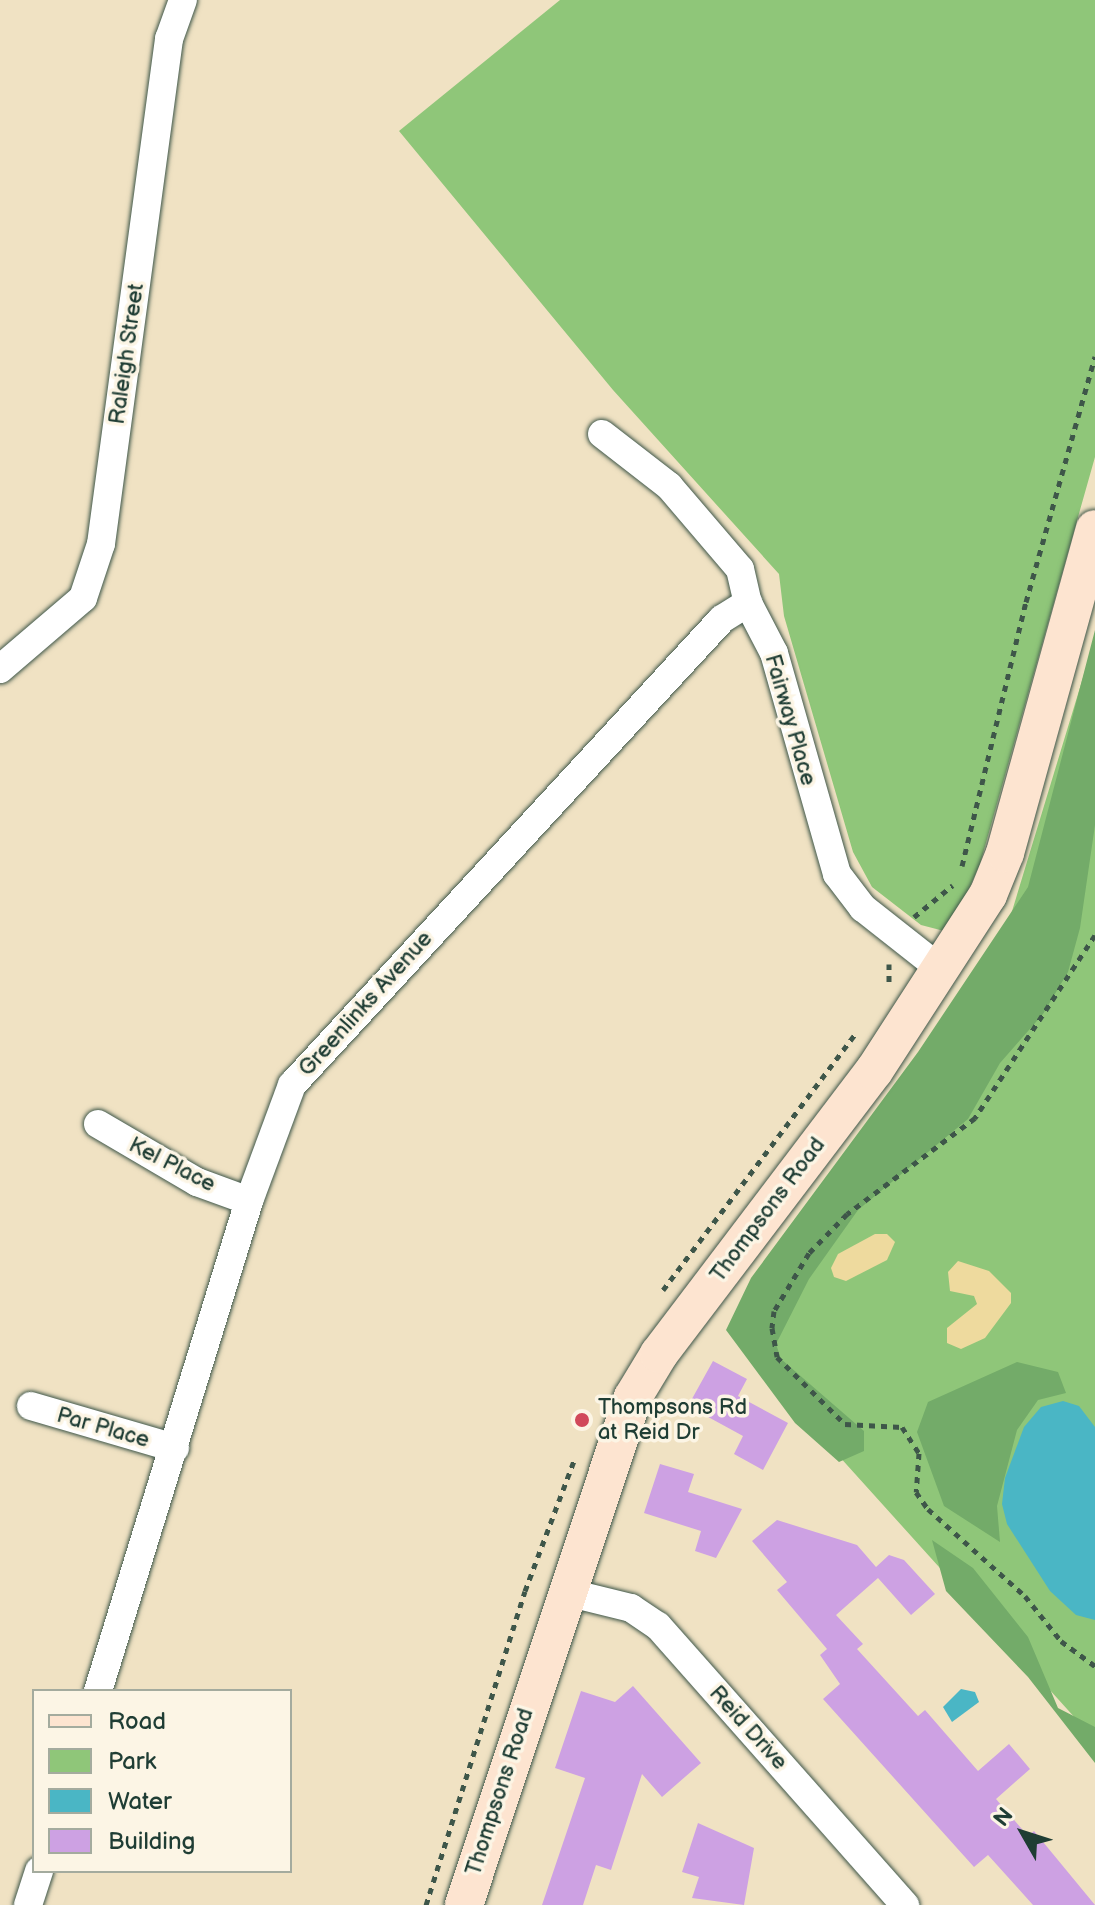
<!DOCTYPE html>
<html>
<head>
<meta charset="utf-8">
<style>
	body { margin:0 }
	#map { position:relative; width:1095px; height:1905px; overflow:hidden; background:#f0e2c3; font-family:"Balsamiq Sans",sans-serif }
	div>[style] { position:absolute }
	.green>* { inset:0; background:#8fc679 }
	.forest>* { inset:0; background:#73ab69 }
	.sand>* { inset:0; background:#eeda9e }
	.water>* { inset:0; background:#4ab6c5 }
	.building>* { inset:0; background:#cda1e3 }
	.path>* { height:5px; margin-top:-2.5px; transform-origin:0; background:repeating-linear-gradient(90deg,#3e5649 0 6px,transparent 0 12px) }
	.roads { filter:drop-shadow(0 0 2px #3e5649) drop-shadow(0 0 2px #3e5649) }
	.street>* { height:28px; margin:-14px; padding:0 14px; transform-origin:14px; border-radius:14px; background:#fff }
	.secondary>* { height:38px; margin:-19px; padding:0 19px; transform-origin:19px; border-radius:19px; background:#fde4d0 }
	.dots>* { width:22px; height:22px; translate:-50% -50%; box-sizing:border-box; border:4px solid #fcf5e5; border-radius:50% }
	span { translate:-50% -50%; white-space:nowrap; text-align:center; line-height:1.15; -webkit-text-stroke:7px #fcf5e5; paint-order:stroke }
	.street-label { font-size:22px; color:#1f3d34 }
	.poi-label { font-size:22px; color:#1f3d34 }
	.left { translate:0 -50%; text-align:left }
	.legend { position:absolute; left:32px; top:1689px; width:260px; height:184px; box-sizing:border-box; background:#fcf5e5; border:2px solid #a4ab9e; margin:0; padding:10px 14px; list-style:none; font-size:24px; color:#1f3d34 }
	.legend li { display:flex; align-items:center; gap:16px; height:40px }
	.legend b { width:40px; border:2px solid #a4ab9e }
	.north { position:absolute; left:983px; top:1793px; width:80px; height:80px; -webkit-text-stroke:6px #fcf5e5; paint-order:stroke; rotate:309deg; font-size:22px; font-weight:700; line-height:32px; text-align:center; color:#1f3d34 }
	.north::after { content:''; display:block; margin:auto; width:28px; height:36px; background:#1f3d34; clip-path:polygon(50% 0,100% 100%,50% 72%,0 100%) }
</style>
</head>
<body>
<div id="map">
	<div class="green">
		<div style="clip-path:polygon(560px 0,1095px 0,1095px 457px,980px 864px,956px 918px,944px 931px,921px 925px,872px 887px,853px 852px,784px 616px,779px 574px,613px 390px,399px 131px)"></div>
		<div style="clip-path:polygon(1095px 638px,1095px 1740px,755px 1363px,1006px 931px)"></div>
	</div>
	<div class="forest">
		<div style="clip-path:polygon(1095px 630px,1095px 825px,1080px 928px,1068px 972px,1043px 1014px,1000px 1063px,968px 1119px,858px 1210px,809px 1279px,776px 1344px,781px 1359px,864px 1431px,864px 1451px,839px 1462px,795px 1423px,726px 1330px,751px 1278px,918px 1052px,1028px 887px)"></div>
		<div style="clip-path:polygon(1017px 1362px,1058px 1372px,1066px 1393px,1038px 1400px,1017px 1430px,997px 1506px,1000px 1542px,944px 1506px,917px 1432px,928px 1402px)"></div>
		<div style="clip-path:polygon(932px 1540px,973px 1568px,1028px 1637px,1058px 1708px,1095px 1727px,1095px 1763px,1028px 1677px,946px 1591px)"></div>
	</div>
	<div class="sand">
		<div style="clip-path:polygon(875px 1234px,887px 1234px,895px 1242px,887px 1260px,846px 1281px,834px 1277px,831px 1268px,838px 1254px)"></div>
		<div style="clip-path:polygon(958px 1261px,989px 1271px,1011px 1293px,1011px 1303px,985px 1338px,961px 1349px,947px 1343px,947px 1328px,977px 1304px,974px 1296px,950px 1291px,948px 1272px)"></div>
	</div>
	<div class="water">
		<div style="clip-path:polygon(1063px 1401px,1079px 1406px,1095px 1427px,1095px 1620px,1076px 1615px,1050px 1591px,1007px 1524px,1002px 1504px,1005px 1478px,1024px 1427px,1041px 1407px)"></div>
		<div style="clip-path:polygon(961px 1689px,975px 1692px,979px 1702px,952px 1722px,943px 1707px)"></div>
	</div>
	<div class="building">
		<div style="clip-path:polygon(713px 1361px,747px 1379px,738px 1396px,788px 1423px,763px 1470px,734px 1454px,743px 1436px,688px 1406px)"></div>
		<div style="clip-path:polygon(660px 1464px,694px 1474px,688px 1492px,742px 1509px,716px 1558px,695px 1551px,701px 1531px,644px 1513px)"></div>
		<div style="clip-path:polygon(777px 1520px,857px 1545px,876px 1567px,889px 1555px,904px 1560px,935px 1594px,911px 1615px,878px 1578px,836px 1615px,863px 1644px,857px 1649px,918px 1716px,925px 1710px,978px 1771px,1009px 1744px,1030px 1769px,996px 1799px,1028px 1836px,1034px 1831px,1095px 1905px,1033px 1905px,988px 1855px,974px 1867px,823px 1699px,840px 1684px,820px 1655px,827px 1649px,777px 1590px,787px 1582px,752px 1541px)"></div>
		<div style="clip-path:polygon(633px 1686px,701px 1763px,662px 1797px,642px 1774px,611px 1870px,596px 1865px,583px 1905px,542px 1905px,585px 1778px,555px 1768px,581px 1691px,615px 1702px)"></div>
		<div style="clip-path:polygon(698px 1823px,754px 1848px,744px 1905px,692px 1898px,699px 1877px,682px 1872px)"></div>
	</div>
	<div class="path">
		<div style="left:962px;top:866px;width:272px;rotate:-76.4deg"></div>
		<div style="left:1026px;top:602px;width:255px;rotate:-74.3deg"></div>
		<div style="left:914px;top:917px;width:50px;rotate:-39.4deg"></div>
		<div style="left:1095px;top:935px;width:219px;rotate:123.3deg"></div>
		<div style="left:975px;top:1118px;width:160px;rotate:143.1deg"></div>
		<div style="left:847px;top:1214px;width:54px;rotate:134.3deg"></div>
		<div style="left:809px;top:1253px;width:68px;rotate:121.1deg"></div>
		<div style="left:774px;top:1311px;width:17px;rotate:97deg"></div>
		<div style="left:772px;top:1328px;width:29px;rotate:80deg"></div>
		<div style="left:777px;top:1357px;width:95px;rotate:44.6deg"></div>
		<div style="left:845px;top:1424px;width:57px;rotate:3deg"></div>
		<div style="left:902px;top:1427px;width:31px;rotate:57deg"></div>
		<div style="left:919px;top:1453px;width:39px;rotate:94deg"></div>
		<div style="left:916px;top:1492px;width:21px;rotate:55deg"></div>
		<div style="left:928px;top:1509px;width:130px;rotate:41.9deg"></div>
		<div style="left:1025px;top:1596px;width:58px;rotate:51.3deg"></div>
		<div style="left:1061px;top:1641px;width:42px;rotate:36.3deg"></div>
		<div style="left:889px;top:964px;width:22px;rotate:90deg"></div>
		<div style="left:663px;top:1290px;width:321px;rotate:-53.1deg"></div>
		<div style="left:426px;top:1905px;width:329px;rotate:-72.5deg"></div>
		<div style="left:525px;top:1591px;width:142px;rotate:-69.4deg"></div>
	</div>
	<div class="roads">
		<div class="street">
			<div style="left:602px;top:434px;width:85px;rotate:37.8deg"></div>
			<div style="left:669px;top:486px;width:109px;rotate:49.5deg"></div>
			<div style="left:740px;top:569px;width:35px;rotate:77deg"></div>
			<div style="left:748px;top:603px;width:56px;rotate:62.5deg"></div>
			<div style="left:774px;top:653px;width:230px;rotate:74.1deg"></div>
			<div style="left:837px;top:874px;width:43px;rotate:52.6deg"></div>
			<div style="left:863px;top:908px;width:102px;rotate:38.2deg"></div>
			<div style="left:0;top:669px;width:109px;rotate:-40.5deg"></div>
			<div style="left:83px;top:598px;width:57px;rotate:-71.6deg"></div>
			<div style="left:101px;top:544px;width:510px;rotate:-82.33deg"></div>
			<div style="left:169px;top:39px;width:41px;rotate:-70.3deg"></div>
			<div style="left:98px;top:1124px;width:115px;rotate:30.4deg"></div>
			<div style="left:197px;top:1182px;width:55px;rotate:20.1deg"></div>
			<div style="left:31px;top:1406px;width:150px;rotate:16.3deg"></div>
			<div style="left:566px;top:1592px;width:67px;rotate:13.8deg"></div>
			<div style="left:631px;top:1608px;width:32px;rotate:34deg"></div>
			<div style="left:658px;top:1626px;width:373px;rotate:48.5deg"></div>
			<div style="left:98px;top:1691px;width:513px;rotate:-72.87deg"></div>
			<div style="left:249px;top:1201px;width:124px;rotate:-69.7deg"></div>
			<div style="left:292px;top:1085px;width:634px;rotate:-47.3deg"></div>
			<div style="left:722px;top:619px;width:31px;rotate:-32deg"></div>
			<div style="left:28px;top:1905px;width:36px;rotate:-72deg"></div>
		</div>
		<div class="secondary">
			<div style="left:464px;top:1905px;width:535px;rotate:-71.6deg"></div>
			<div style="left:633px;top:1397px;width:50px;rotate:-58.8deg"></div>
			<div style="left:659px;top:1354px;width:355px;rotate:-52.8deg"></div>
			<div style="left:874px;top:1071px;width:210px;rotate:-57.1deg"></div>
			<div style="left:988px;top:895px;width:45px;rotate:-68deg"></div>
			<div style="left:1005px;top:853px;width:336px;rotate:-74.5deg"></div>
		</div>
	</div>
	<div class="dots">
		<div style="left:582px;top:1420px;background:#d1495b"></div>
	</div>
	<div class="street-label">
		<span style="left:127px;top:354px;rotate:-82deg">Raleigh Street</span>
		<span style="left:790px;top:720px;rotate:74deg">Fairway Place</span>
		<span style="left:366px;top:1004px;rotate:-48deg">Greenlinks Avenue</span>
		<span style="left:172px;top:1165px;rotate:27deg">Kel Place</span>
		<span style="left:768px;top:1210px;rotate:-53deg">Thompsons Road</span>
		<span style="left:103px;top:1428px;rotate:16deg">Par Place</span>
		<span style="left:748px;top:1728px;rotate:48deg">Reid Drive</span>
		<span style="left:500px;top:1792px;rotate:-72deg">Thompsons Road</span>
	</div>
	<div class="poi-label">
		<span class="left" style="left:598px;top:1420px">Thompsons Rd<br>at Reid Dr</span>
	</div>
	<ul class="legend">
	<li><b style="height:10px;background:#fde4d0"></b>Road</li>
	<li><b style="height:22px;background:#8fc679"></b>Park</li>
	<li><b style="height:22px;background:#4ab6c5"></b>Water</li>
	<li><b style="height:22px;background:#cda1e3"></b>Building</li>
	</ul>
	<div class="north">N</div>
</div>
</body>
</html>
